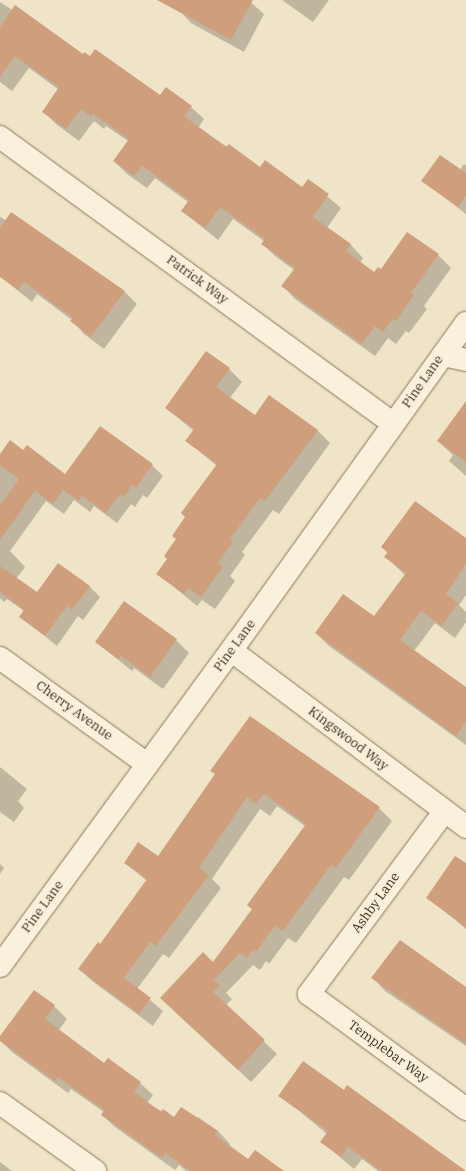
<!DOCTYPE html>
<html>
<head>
<meta charset="utf-8">
<style>
	body { margin:0 }
	#map { position:relative; width:466px; height:1171px; overflow:hidden; background:#f0e4c8; font-family:"IBM Plex Serif",serif }
	div>[style] { position:absolute }
	.shadow>* { inset:0; background:#0003 }
	.building>* { inset:0; background:#cf9f7d }
	.roads { filter:drop-shadow(0 0 1px #8d765c) drop-shadow(0 0 1px #8d765c) }
	.minor>* { height:22px; margin:-11px; padding:0 11px; transform-origin:11px; border-radius:11px; background:#faf1dc }
	span { translate:-50% -50%; white-space:nowrap; text-align:center; line-height:1.15; -webkit-text-stroke:3.5px #f7eed8; paint-order:stroke }
	.street-label { font-size:13px; color:#3d2e20 }
</style>
</head>
<body>
<div id="map">
	<div class="shadow">
		<div style="clip-path:polygon(170px 0,248px 0,264px 14px,244px 52px,191px 23px)"></div>
		<div style="clip-path:polygon(282px 0,329px 0,313px 22px)"></div>
		<div style="clip-path:polygon(0 2px,83px 56px,160px 97px,191px 107px,204px 119px,198px 128px,260px 168px,303px 188px,308px 180px,341px 208px,327px 228px,351px 245px,363px 258px,360px 263px,375px 273px,381px 270px,408px 233px,438px 255px,451px 268px,424px 306px,427px 309px,409px 333px,406px 331px,396px 344px,388px 338px,375px 356px,295px 299px,283px 286px,294px 270px,275px 256px,263px 244px,264px 241px,233px 219px,218px 240px,182px 211px,188px 202px,155px 178px,147px 188px,127px 174px,114px 161px,128px 141px,106px 126px,104px 129px,94px 121px,79px 141px,56px 124px,43px 111px,59px 90px,29px 68px,12px 91px,0 82px)"></div>
		<div style="clip-path:polygon(464px 164px,466px 165px,466px 214px,423px 181px,460px 170px)"></div>
		<div style="clip-path:polygon(0 217px,124px 291px,137px 304px,104px 349px,84px 334px,72px 320px,37px 294px,32px 302px,0 276px)"></div>
		<div style="clip-path:polygon(229px 369px,242px 382px,230px 398px,255px 416px,317px 430px,330px 443px,279px 514px,273px 510px,242px 552px,245px 555px,230px 576px,235px 581px,215px 609px,202px 600px,197px 606px,158px 574px,168px 559px,186px 517px,217px 466px,187px 441px,194px 431px,166px 408px)"></div>
		<div style="clip-path:polygon(466px 414px,466px 476px,449px 461px,453px 455px,438px 441px)"></div>
		<div style="clip-path:polygon(23px 451px,66px 475px,152px 465px,163px 476px,147px 498px,143px 495px,135px 507px,131px 504px,117px 523px,94px 506px,90px 512px,74px 500px,64px 514px,46px 501px,10px 551px,25px 567px,16px 579px,37px 594px,89px 586px,100px 597px,83px 620px,78px 616px,57px 646px,20px 616px,24px 611px,7px 599px,4px 602px,0 598px,0 455px)"></div>
		<div style="clip-path:polygon(466px 539px,466px 595px,459px 605px,466px 612px,466px 622px,455px 638px,435px 623px,414px 651px,466px 689px,466px 745px,329px 646px,316px 633px,374px 618px,405px 575px,386px 557px,388px 554px,382px 547px)"></div>
		<div style="clip-path:polygon(125px 603px,176px 640px,189px 653px,163px 689px,134px 668px,132px 671px,96px 642px)"></div>
		<div style="clip-path:polygon(0 767px,27px 789px,18px 801px,24px 808px,14px 822px,0 812px)"></div>
		<div style="clip-path:polygon(215px 774px,379px 808px,392px 821px,349px 880px,344px 877px,296px 943px,288px 938px,269px 964px,266px 961px,260px 970px,253px 965px,226px 993px,232px 999px,226px 1005px,277px 1054px,251px 1082px,174px 1011px,214px 964px,253px 910px,248px 905px,305px 826px,277px 806px,270px 816px,260px 809px,212px 879px,221px 888px,169px 958px,163px 954px,137px 989px,163px 1011px,153px 1026px,92px 981px,79px 969px,100px 945px,147px 881px,125px 863px,159px 858px)"></div>
		<div style="clip-path:polygon(0 864px,4px 868px,0 874px)"></div>
		<div style="clip-path:polygon(466px 865px,466px 929px,427px 897px)"></div>
		<div style="clip-path:polygon(373px 978px,466px 989px,466px 1046px,385px 991px)"></div>
		<div style="clip-path:polygon(54px 1006px,67px 1019px,59px 1030px,105px 1064px,140px 1083px,153px 1095px,147px 1103px,174px 1118px,197px 1119px,198px 1117px,218px 1131px,230px 1144px,229px 1146px,249px 1161px,279px 1171px,186px 1171px,179px 1165px,175px 1170px,115px 1127px,102px 1115px,104px 1112px,71px 1089px,68px 1093px,12px 1052px,0 1040px)"></div>
		<div style="clip-path:polygon(344px 1092px,464px 1171px,378px 1171px,362px 1159px,354px 1169px,322px 1142px,327px 1134px,280px 1095px)"></div>
		<div style="clip-path:polygon(0 1162px,12px 1171px,0 1171px)"></div>
	</div>
	<div class="building">
		<div style="clip-path:polygon(157px 0,253px 0,231px 40px)"></div>
		<div style="clip-path:polygon(15px 5px,83px 54px,84px 52px,90px 56px,95px 49px,160px 95px,166px 87px,192px 106px,184px 116px,226px 147px,229px 144px,260px 167px,265px 160px,302px 187px,308px 179px,329px 194px,313px 217px,351px 244px,346px 251px,374px 272px,378px 267px,381px 269px,407px 232px,439px 254px,411px 293px,414px 295px,396px 321px,393px 319px,383px 332px,375px 326px,362px 344px,281px 286px,295px 268px,261px 244px,265px 239px,220px 207px,205px 228px,181px 211px,189px 200px,142px 166px,134px 176px,113px 161px,129px 139px,93px 114px,91px 117px,81px 109px,66px 129px,42px 112px,59px 87px,15px 56px,0 77px,0 27px)"></div>
		<div style="clip-path:polygon(440px 155px,466px 173px,466px 196px,458px 207px,421px 181px)"></div>
		<div style="clip-path:polygon(11px 212px,125px 291px,91px 337px,70px 321px,73px 318px,24px 282px,18px 290px,0 277px,0 228px)"></div>
		<div style="clip-path:polygon(206px 351px,230px 368px,216px 387px,255px 415px,269px 395px,318px 430px,265px 501px,260px 498px,230px 539px,233px 542px,218px 563px,223px 567px,201px 597px,189px 588px,184px 594px,156px 574px,167px 559px,164px 556px,176px 539px,172px 536px,185px 517px,181px 513px,217px 464px,185px 441px,194px 429px,165px 408px)"></div>
		<div style="clip-path:polygon(466px 401px,466px 462px,437px 441px)"></div>
		<div style="clip-path:polygon(100px 426px,153px 464px,136px 488px,132px 485px,124px 497px,120px 494px,106px 513px,82px 496px,79px 501px,63px 490px,53px 504px,35px 491px,0 540px,0 505px,19px 479px,0 465px,0 454px,10px 440px,23px 450px,27px 445px,65px 474px)"></div>
		<div style="clip-path:polygon(415px 501px,466px 538px,466px 564px,446px 594px,458px 603px,442px 626px,421px 611px,400px 640px,466px 687px,466px 722px,456px 736px,315px 633px,343px 594px,374px 616px,406px 573px,384px 557px,388px 552px,381px 547px)"></div>
		<div style="clip-path:polygon(58px 563px,90px 586px,72px 610px,67px 606px,45px 636px,19px 617px,24px 610px,0 592px,0 566px,37px 592px)"></div>
		<div style="clip-path:polygon(124px 601px,177px 639px,150px 677px,121px 656px,118px 659px,95px 642px)"></div>
		<div style="clip-path:polygon(250px 716px,380px 807px,336px 868px,331px 865px,283px 931px,275px 926px,256px 952px,253px 950px,247px 958px,240px 953px,214px 980px,220px 986px,213px 992px,265px 1040px,238px 1070px,160px 998px,203px 952px,213px 962px,252px 909px,247px 905px,306px 824px,264px 794px,256px 804px,247px 797px,199px 868px,209px 875px,156px 946px,150px 942px,124px 978px,151px 998px,139px 1014px,78px 969px,98px 942px,100px 944px,147px 879px,124px 863px,138px 842px,158px 856px,215px 774px,210px 771px)"></div>
		<div style="clip-path:polygon(455px 856px,466px 863px,466px 927px,426px 898px)"></div>
		<div style="clip-path:polygon(400px 940px,466px 987px,466px 1044px,371px 978px)"></div>
		<div style="clip-path:polygon(34px 990px,55px 1005px,45px 1019px,104px 1063px,108px 1058px,141px 1082px,134px 1092px,161px 1112px,163px 1109px,174px 1117px,181px 1107px,218px 1131px,215px 1135px,248px 1159px,255px 1150px,284px 1171px,190px 1171px,165px 1153px,162px 1158px,101px 1115px,104px 1110px,58px 1077px,55px 1081px,0 1041px,0 1036px)"></div>
		<div style="clip-path:polygon(303px 1061px,344px 1090px,347px 1085px,466px 1171px,381px 1171px,348px 1147px,341px 1157px,320px 1142px,328px 1131px,278px 1096px)"></div>
	</div>
	<div class="roads">
		<div class="minor">
			<div style="left:0;top:137px;width:487px;rotate:36.1deg"></div>
			<div style="left:443px;top:355px;width:24px;rotate:12deg"></div>
			<div style="left:232px;top:651px;width:293px;rotate:36.9deg"></div>
			<div style="left:0;top:658px;width:181px;rotate:35.8deg"></div>
			<div style="left:444px;top:812px;width:227px;rotate:126.6deg"></div>
			<div style="left:309px;top:994px;width:195px;rotate:36.2deg"></div>
			<div style="left:0;top:966px;width:404px;rotate:-53.8deg"></div>
			<div style="left:239px;top:640px;width:390px;rotate:-54.4deg"></div>
			<div style="left:0;top:1103px;width:117px;rotate:35.6deg"></div>
		</div>
	</div>
	<div class="street-label">
		<span style="left:197px;top:280px;rotate:36deg">Patrick Way</span>
		<span style="left:423px;top:382px;rotate:-55deg">Pine Lane</span>
		<span style="left:235px;top:646px;rotate:-54deg">Pine Lane</span>
		<span style="left:74px;top:711px;rotate:36deg">Cherry Avenue</span>
		<span style="left:348px;top:739px;rotate:37deg">Kingswood Way</span>
		<span style="left:376px;top:903px;rotate:-54deg">Ashby Lane</span>
		<span style="left:43px;top:907px;rotate:-54deg">Pine Lane</span>
		<span style="left:388px;top:1052px;rotate:36deg">Templebar Way</span>
	</div>
</div>
</body>
</html>
